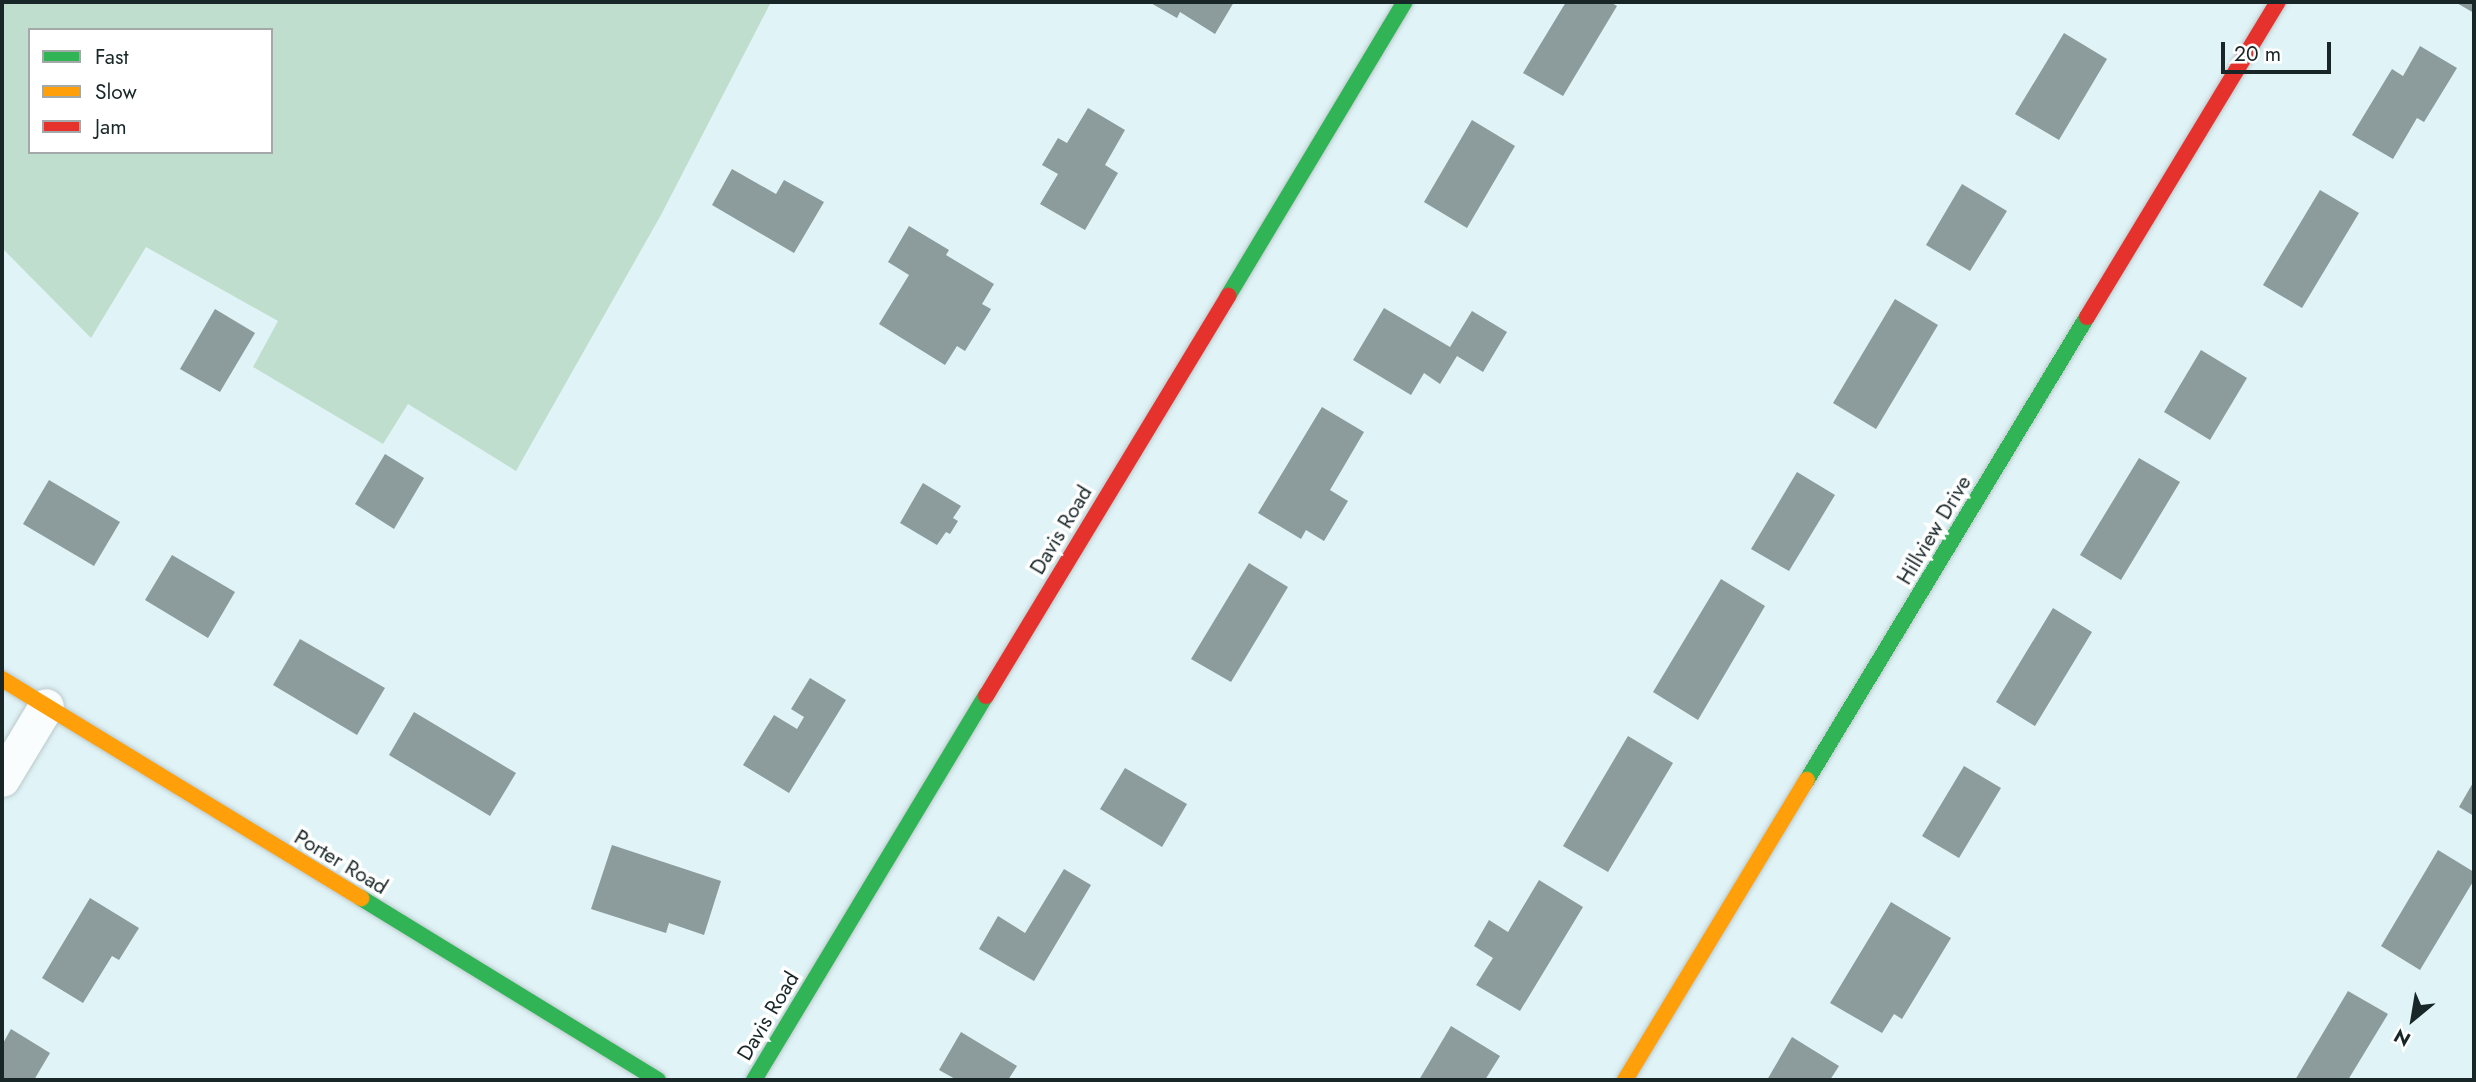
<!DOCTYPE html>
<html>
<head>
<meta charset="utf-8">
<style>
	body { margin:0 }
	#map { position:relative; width:2476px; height:1082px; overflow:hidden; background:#e0f3f6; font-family:Jost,sans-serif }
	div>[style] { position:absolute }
	.forest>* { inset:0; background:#c0decd }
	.building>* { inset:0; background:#8c9b9b }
	.roads { filter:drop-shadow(0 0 2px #bac9cc) drop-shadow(0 0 2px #bac9cc) }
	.street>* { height:35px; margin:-17.5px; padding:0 17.5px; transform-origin:17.5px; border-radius:17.5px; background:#fafdfe }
	.fast>* { height:16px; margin:-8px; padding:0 8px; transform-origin:8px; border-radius:8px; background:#30b455 }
	.slow>* { height:16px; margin:-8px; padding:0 8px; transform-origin:8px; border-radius:8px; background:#ff9f0a }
	.jam>* { height:16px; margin:-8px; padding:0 8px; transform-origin:8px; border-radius:8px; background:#e5322d }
	span { translate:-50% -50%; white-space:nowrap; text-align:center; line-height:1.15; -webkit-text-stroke:7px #fff; paint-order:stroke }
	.street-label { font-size:21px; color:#192628 }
	.frame { position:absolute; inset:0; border:4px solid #192628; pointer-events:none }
	.legend { position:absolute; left:28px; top:28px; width:245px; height:126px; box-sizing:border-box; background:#fff; border:2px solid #a3a8a9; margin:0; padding:9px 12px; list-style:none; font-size:21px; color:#192628 }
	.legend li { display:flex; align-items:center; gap:14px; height:35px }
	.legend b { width:35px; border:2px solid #a3a8a9 }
	.north { position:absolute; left:2378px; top:984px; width:70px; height:70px; -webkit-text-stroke:5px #fff; paint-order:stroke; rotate:210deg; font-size:19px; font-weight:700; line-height:28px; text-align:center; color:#192628 }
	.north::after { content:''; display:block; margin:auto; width:24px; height:32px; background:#192628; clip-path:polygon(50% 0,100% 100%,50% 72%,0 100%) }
	.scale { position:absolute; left:2221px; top:42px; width:110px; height:32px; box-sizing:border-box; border:4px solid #192628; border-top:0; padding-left:9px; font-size:21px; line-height:24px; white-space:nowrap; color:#192628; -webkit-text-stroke:5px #fff; paint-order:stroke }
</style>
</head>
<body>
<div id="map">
	<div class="forest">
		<div style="clip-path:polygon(evenodd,2px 2px,771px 2px,661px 215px,516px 471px,408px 404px,383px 444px,253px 367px,278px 321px,146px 247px,91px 338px,2px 248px,2px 2px,30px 30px,271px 30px,271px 152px,30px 152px,30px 30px)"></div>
	</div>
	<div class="building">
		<div style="clip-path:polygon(1149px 2px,1234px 2px,1215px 34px,1180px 12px,1177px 18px)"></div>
		<div style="clip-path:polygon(1566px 2px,1610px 2px,1617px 6px,1563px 96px,1523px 73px)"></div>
		<div style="clip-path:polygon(2455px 2px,2474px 2px,2474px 13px)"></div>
		<div style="clip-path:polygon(2064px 33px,2107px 59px,2059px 140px,2015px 114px)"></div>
		<div style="clip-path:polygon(2420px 46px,2457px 68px,2424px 122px,2417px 118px,2393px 159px,2352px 135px,2392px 69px,2403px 76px)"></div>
		<div style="clip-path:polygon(1088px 108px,1125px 130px,1105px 165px,1118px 173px,1085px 230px,1040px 204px,1058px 174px,1042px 165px,1058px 138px,1067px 143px)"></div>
		<div style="clip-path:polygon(1472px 120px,1515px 146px,1467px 228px,1424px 202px)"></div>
		<div style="clip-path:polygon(732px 169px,776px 194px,784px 180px,824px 202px,794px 253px,712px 205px)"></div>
		<div style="clip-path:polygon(1962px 184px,2007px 211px,1970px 271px,1926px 245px)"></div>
		<div style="clip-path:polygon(2320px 190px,2359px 213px,2302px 308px,2263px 285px)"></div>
		<div style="clip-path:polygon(909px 226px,949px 250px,946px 255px,994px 284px,982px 304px,991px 309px,965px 351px,957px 346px,945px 365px,879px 324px,909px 275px,888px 262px)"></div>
		<div style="clip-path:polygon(1895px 299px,1938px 325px,1876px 429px,1833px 403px)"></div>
		<div style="clip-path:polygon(1384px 308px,1450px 347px,1472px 311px,1507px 332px,1483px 372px,1457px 356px,1440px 384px,1424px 373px,1411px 395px,1353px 360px)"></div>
		<div style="clip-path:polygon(215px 309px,255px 333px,220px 392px,180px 369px)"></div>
		<div style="clip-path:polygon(2201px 350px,2247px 378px,2210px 440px,2164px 412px)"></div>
		<div style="clip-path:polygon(1322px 407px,1364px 432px,1330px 490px,1348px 501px,1324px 541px,1306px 530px,1301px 539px,1258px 513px)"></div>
		<div style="clip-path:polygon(385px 454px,424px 478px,394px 529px,355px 504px)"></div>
		<div style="clip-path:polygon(2139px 458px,2180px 482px,2121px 580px,2080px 555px)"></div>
		<div style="clip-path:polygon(1797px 472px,1835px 495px,1789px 571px,1751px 549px)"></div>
		<div style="clip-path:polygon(49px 480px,120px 522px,94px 566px,23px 524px)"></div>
		<div style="clip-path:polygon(923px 483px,961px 506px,953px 518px,958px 521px,950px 534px,946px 532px,937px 545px,900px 523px)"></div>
		<div style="clip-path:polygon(172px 555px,235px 592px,208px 638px,145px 600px)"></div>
		<div style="clip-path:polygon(1249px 563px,1288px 587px,1231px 682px,1191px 659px)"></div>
		<div style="clip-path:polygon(1721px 579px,1765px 606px,1698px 720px,1653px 692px)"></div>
		<div style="clip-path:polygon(2053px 608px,2092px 632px,2035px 726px,1996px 702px)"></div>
		<div style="clip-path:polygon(300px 639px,385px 688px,357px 735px,273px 685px)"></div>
		<div style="clip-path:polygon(810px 678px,846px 700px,789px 793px,743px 765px,774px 715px,797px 729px,804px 717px,791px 709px)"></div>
		<div style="clip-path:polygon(414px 712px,516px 773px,490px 816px,389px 755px)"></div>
		<div style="clip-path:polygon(1628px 736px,1673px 763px,1608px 872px,1563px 846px)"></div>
		<div style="clip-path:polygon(1964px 766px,2001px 788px,1959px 858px,1922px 836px)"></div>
		<div style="clip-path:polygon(1125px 768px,1187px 804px,1162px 847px,1100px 809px)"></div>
		<div style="clip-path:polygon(2474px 781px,2474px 816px,2459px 807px)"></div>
		<div style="clip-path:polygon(612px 845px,721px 881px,704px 935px,669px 923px,666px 933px,591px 909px)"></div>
		<div style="clip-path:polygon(2438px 850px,2474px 872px,2474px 880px,2420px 970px,2381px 946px)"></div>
		<div style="clip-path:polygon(1064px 869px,1091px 885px,1034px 981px,979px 949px,998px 916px,1025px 933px)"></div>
		<div style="clip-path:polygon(1539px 880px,1583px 907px,1520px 1011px,1476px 985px,1493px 958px,1474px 946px,1489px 920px,1508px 932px)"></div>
		<div style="clip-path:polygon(90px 898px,139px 928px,119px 960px,112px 956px,83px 1003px,42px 978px)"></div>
		<div style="clip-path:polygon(1891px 902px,1951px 938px,1902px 1019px,1894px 1014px,1882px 1033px,1830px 1003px)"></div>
		<div style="clip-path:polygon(2348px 991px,2388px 1014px,2348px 1080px,2295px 1080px)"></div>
		<div style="clip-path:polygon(1451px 1026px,1500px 1056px,1485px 1080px,1419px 1080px)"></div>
		<div style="clip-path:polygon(11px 1029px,50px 1053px,34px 1080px,2px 1080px,2px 1045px)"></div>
		<div style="clip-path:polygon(961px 1032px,1017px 1066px,1008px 1080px,957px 1080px,939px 1070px)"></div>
		<div style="clip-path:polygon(1792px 1037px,1839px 1066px,1830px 1080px,1767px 1080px)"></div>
	</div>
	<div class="roads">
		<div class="street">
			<div style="left:2px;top:779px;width:85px;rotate:-58.9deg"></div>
		</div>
		<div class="fast">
			<div style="left:1228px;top:296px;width:343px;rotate:-59deg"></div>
			<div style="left:1807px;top:780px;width:541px;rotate:-58.84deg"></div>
			<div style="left:361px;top:898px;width:348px;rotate:31.5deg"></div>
			<div style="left:754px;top:1080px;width:449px;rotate:-58.9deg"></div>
		</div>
		<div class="slow">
			<div style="left:2px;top:679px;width:421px;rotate:31.4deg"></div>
			<div style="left:1625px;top:1080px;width:351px;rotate:-58.8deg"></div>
		</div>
		<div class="jam">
			<div style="left:2087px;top:317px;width:368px;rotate:-58.8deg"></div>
			<div style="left:986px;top:696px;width:468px;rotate:-58.8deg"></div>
		</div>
	</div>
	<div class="street-label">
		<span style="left:1061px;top:530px;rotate:-59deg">Davis Road</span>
		<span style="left:1934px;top:530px;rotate:-59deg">Hillview Drive</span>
		<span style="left:341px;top:862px;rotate:31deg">Porter Road</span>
		<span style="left:768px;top:1016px;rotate:-59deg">Davis Road</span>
	</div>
	<div class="frame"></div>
	<ul class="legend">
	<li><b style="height:9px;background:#30b455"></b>Fast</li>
	<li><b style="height:9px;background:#ff9f0a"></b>Slow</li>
	<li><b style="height:9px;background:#e5322d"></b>Jam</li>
	</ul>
	<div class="north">N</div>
	<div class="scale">20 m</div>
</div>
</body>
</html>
